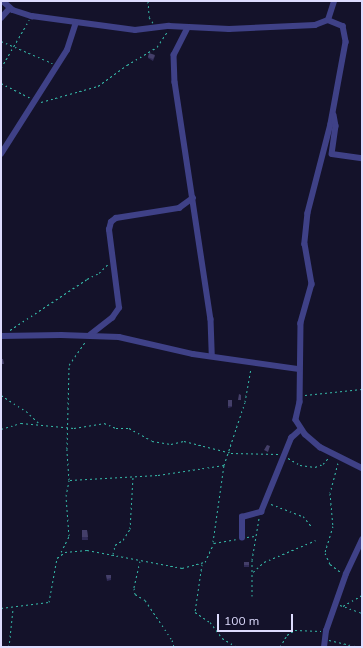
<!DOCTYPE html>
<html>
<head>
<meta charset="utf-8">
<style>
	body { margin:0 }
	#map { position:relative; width:363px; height:648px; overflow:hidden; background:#14122a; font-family:Mulish,sans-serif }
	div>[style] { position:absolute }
	.path>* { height:1px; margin-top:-0.5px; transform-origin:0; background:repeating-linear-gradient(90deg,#35b9a8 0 2px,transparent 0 5px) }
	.minor>* { height:5.5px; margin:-2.75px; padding:0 2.75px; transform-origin:2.75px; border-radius:2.75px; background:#3f4187 }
	.wall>* { inset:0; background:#312c58 }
	.building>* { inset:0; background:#443f69 }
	span { translate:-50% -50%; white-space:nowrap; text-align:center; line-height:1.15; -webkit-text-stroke:3.5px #14122a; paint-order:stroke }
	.frame { position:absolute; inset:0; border:2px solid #dedcfe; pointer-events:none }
	.scale { position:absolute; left:217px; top:614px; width:76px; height:18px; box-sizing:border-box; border:2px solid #dedcfe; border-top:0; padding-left:5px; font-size:12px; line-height:14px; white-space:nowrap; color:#dedcfe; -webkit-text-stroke:3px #14122a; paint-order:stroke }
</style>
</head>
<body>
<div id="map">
	<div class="path">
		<div style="left:148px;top:1px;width:16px;rotate:86deg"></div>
		<div style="left:149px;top:17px;width:7px;rotate:56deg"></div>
		<div style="left:1px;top:41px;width:56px;rotate:23.3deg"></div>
		<div style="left:1px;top:68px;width:56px;rotate:-59.7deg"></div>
		<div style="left:1px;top:83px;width:33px;rotate:27deg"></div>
		<div style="left:41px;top:102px;width:59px;rotate:-15.7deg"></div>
		<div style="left:98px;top:86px;width:36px;rotate:-36deg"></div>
		<div style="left:127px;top:65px;width:35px;rotate:-31deg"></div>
		<div style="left:157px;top:47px;width:18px;rotate:-56deg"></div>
		<div style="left:10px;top:330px;width:92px;rotate:-33.5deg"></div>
		<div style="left:87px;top:279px;width:13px;rotate:-27deg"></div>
		<div style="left:99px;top:273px;width:13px;rotate:-45deg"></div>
		<div style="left:1px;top:395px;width:30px;rotate:33deg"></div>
		<div style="left:26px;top:411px;width:18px;rotate:43deg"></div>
		<div style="left:305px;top:395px;width:57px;rotate:-6deg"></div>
		<div style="left:1px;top:429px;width:21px;rotate:-17deg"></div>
		<div style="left:21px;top:423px;width:53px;rotate:5.4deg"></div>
		<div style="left:74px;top:428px;width:30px;rotate:-9deg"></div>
		<div style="left:104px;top:423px;width:13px;rotate:23deg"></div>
		<div style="left:116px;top:428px;width:13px"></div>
		<div style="left:129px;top:428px;width:26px;rotate:29deg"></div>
		<div style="left:152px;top:441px;width:19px;rotate:9deg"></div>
		<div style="left:171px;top:444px;width:13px;rotate:-13deg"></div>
		<div style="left:184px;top:441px;width:49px;rotate:14.3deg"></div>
		<div style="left:231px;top:453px;width:47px;rotate:1.2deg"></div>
		<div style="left:288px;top:458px;width:14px;rotate:30deg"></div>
		<div style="left:300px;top:465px;width:15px;rotate:8deg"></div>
		<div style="left:315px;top:467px;width:9px;rotate:-21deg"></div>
		<div style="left:323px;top:464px;width:9px;rotate:-49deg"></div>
		<div style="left:338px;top:463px;width:31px;rotate:105deg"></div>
		<div style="left:330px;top:493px;width:33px;rotate:85deg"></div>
		<div style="left:333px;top:526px;width:28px;rotate:107deg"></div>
		<div style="left:325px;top:553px;width:12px;rotate:66deg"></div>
		<div style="left:330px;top:564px;width:15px;rotate:37deg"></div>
		<div style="left:70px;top:480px;width:88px;rotate:-3.3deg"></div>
		<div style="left:158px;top:475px;width:67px;rotate:-8.6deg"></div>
		<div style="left:271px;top:504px;width:34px;rotate:21deg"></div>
		<div style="left:303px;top:516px;width:14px;rotate:51deg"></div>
		<div style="left:247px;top:537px;width:8px;rotate:-7deg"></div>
		<div style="left:213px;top:542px;width:78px;rotate:-81.9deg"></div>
		<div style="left:224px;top:465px;width:66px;rotate:-71.6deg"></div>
		<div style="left:245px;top:402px;width:35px;rotate:-80deg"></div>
		<div style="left:61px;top:552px;width:18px;rotate:-63deg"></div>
		<div style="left:69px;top:536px;width:40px;rotate:-94.3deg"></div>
		<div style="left:66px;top:496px;width:16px;rotate:-79deg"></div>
		<div style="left:69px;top:480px;width:31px;rotate:-94deg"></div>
		<div style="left:67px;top:449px;width:84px;rotate:-88.6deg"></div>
		<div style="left:69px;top:365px;width:28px;rotate:-55deg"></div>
		<div style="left:113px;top:554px;width:9px;rotate:-77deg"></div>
		<div style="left:115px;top:545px;width:9px;rotate:-32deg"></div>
		<div style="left:123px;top:540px;width:13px;rotate:-58deg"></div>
		<div style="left:130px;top:529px;width:52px;rotate:-86.7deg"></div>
		<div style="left:140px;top:561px;width:28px;rotate:103deg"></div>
		<div style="left:134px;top:588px;width:6px;rotate:81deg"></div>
		<div style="left:135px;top:594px;width:12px;rotate:31deg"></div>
		<div style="left:145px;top:600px;width:48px;rotate:56deg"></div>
		<div style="left:172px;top:640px;width:7px;rotate:74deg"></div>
		<div style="left:202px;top:564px;width:49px;rotate:98.3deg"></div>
		<div style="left:195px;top:612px;width:18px;rotate:34deg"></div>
		<div style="left:210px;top:622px;width:20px;rotate:53deg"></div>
		<div style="left:222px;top:638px;width:17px;rotate:31deg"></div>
		<div style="left:253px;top:572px;width:15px;rotate:-42deg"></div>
		<div style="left:264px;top:562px;width:56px;rotate:-22.9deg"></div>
		<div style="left:252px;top:596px;width:36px;rotate:-90deg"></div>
		<div style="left:252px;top:560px;width:43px;rotate:-80.5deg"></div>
		<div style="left:340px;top:605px;width:23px;rotate:20deg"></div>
		<div style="left:343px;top:606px;width:22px;rotate:-30deg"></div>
		<div style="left:1px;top:608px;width:48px;rotate:-7.1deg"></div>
		<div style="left:49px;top:602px;width:45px;rotate:-79.7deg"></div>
		<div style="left:57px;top:558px;width:10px;rotate:-37deg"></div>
		<div style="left:65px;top:552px;width:22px;rotate:-5deg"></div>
		<div style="left:87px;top:550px;width:97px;rotate:10.7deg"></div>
		<div style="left:182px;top:568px;width:24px;rotate:-15deg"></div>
		<div style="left:205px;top:562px;width:21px;rotate:-65deg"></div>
		<div style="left:214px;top:543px;width:22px;rotate:-10deg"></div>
		<div style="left:329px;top:640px;width:32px;rotate:13deg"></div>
		<div style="left:9px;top:647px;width:39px;rotate:-84deg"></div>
		<div style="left:280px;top:647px;width:14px;rotate:-60deg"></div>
		<div style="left:287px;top:635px;width:9px;rotate:-32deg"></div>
		<div style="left:295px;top:630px;width:26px;rotate:2deg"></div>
	</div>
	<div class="minor">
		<div style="left:3px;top:1px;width:13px;rotate:42deg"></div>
		<div style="left:13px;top:10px;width:20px;rotate:18deg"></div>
		<div style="left:32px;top:16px;width:104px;rotate:7.7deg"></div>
		<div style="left:135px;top:30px;width:34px;rotate:-7deg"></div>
		<div style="left:169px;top:26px;width:60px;rotate:2.9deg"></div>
		<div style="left:229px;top:29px;width:86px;rotate:-2.7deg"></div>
		<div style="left:315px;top:25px;width:14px;rotate:-21deg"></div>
		<div style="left:328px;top:20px;width:20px;rotate:-72deg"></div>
		<div style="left:1px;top:18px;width:13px;rotate:-48deg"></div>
		<div style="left:328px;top:20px;width:16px;rotate:22deg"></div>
		<div style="left:343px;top:26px;width:16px;rotate:79deg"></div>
		<div style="left:346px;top:42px;width:83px;rotate:100.4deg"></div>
		<div style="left:331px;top:124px;width:92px;rotate:104.5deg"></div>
		<div style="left:308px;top:213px;width:31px;rotate:96deg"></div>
		<div style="left:305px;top:244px;width:41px;rotate:80.1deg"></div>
		<div style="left:312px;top:284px;width:41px;rotate:105.8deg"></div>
		<div style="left:301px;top:323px;width:79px;rotate:90.7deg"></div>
		<div style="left:300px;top:402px;width:18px;rotate:103deg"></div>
		<div style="left:296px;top:420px;width:17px;rotate:57deg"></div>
		<div style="left:305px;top:434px;width:20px;rotate:41deg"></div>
		<div style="left:320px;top:447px;width:47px;rotate:26.6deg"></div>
		<div style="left:188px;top:28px;width:30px;rotate:117deg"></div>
		<div style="left:174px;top:55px;width:27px;rotate:88deg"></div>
		<div style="left:175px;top:82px;width:240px;rotate:81.4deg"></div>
		<div style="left:211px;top:319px;width:37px;rotate:88deg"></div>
		<div style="left:334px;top:115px;width:11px;rotate:80deg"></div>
		<div style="left:336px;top:126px;width:28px;rotate:98deg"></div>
		<div style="left:332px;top:154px;width:30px;rotate:8deg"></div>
		<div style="left:1px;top:154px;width:123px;rotate:-57.6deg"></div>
		<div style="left:67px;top:50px;width:28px;rotate:-72deg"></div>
		<div style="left:90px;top:335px;width:28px;rotate:-38deg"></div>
		<div style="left:112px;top:318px;width:12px;rotate:-55deg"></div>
		<div style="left:119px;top:308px;width:79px;rotate:-97.3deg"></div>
		<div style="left:109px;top:230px;width:8px;rotate:-76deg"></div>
		<div style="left:111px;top:222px;width:6px;rotate:-39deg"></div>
		<div style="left:116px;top:218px;width:64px;rotate:-9deg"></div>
		<div style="left:179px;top:208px;width:17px;rotate:-36deg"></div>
		<div style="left:1px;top:336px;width:60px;rotate:-1deg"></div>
		<div style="left:61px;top:335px;width:58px;rotate:2deg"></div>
		<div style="left:119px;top:337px;width:76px;rotate:12.9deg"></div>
		<div style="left:193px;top:354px;width:107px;rotate:8.1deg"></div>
		<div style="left:242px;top:538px;width:21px;rotate:-90deg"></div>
		<div style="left:242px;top:517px;width:20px;rotate:-15deg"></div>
		<div style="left:261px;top:512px;width:80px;rotate:-67.9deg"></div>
		<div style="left:291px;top:438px;width:13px;rotate:-42deg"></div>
		<div style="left:324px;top:647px;width:16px;rotate:-83deg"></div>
		<div style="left:326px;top:631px;width:60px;rotate:-70.7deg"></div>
		<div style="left:346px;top:574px;width:38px;rotate:-65deg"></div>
	</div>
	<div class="wall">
		<div style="clip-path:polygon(155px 56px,153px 61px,148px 58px,148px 57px)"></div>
		<div style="clip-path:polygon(228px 400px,232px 400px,232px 407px,228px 408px)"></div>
		<div style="clip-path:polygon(82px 530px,87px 530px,88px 540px,82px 540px)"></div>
		<div style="clip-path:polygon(244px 562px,249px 562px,249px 567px,244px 567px)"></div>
		<div style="clip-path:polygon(106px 575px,111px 575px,111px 580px,107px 581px)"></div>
	</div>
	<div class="building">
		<div style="clip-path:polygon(149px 53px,155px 55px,153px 59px,148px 57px)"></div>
		<div style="clip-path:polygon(1px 359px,3px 359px,4px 364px,1px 364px)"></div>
		<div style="clip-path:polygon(239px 394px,241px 395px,241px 400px,238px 400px)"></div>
		<div style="clip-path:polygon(228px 400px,232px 400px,232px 406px,228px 406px)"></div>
		<div style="clip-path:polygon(267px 445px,270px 446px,268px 452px,264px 450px)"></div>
		<div style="clip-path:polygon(82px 530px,87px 530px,88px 537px,82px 537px)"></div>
		<div style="clip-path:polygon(244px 562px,249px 562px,249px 565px,244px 565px)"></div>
		<div style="clip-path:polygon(106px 575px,111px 575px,111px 578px,107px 579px)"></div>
	</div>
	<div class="frame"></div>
	<div class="scale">100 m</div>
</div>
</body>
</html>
